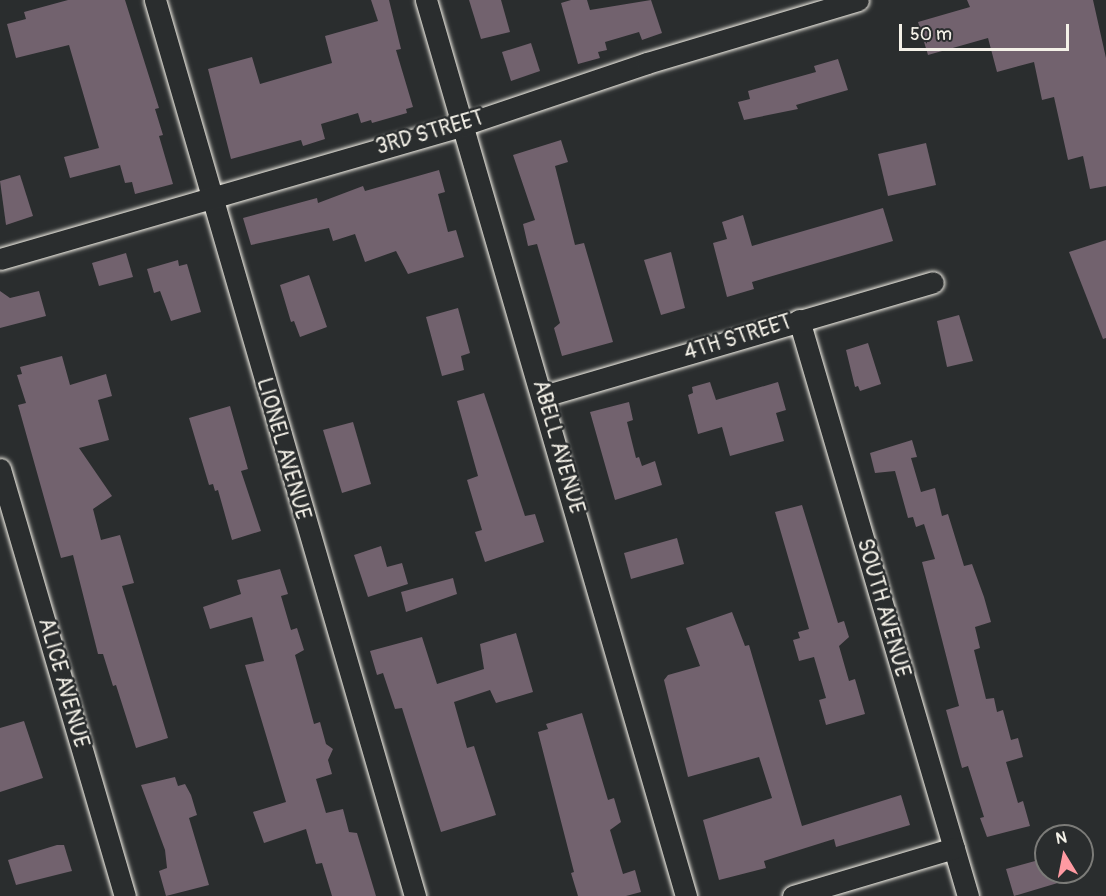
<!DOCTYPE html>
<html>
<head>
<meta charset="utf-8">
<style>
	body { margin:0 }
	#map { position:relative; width:1106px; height:896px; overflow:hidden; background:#2a2d2e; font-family:Pangolin,sans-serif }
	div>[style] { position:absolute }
	.building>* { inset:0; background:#72626e }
	.roads { filter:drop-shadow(0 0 2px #f4f1e8) drop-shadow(0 0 2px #f4f1e8) }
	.minor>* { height:21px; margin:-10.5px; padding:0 10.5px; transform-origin:10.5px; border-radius:10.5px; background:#2a2d2e }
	span { translate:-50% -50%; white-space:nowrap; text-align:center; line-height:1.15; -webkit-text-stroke:5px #2a2d2e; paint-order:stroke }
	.street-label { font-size:21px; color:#f4f1e8 }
	.north { position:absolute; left:1034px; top:824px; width:60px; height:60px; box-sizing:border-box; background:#2a2d2e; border:2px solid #7b7b78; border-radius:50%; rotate:350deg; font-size:16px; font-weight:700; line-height:24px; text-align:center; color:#f4f1e8 }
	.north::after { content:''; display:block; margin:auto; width:21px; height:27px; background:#ff9aa2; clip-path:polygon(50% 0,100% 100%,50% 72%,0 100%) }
	.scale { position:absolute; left:899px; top:24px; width:170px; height:27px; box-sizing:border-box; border:3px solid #f4f1e8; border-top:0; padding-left:8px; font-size:18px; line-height:21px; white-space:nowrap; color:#f4f1e8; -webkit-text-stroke:4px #2a2d2e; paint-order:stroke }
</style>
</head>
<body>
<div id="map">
	<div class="building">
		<div style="clip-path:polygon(68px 0,125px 0,159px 108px,155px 109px,163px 135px,159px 136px,173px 184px,135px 194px,132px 182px,125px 183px,120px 165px,70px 178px,64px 157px,99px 148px,69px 45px,16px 58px,7px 24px,26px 19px,24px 12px)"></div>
		<div style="clip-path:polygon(371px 0,389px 0,401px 49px,396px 50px,413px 107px,406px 109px,407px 113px,372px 123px,371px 120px,361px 123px,358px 113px,321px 124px,325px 139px,303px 146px,301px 140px,231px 159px,208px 69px,252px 57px,260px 84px,332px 63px,325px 36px,378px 21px)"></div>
		<div style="clip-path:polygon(469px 0,501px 0,510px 32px,481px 39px)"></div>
		<div style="clip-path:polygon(571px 0,587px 0,590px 10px,651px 0,662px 33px,642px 40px,639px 32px,605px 42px,607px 50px,598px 52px,600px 58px,578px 64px,561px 3px)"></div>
		<div style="clip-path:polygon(967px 0,1093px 0,1106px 58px,1106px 186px,1090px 189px,1083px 156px,1068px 160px,1054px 97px,1042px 100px,1034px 62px,997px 72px,988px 38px,928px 55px,918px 22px,970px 7px)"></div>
		<div style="clip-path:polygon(531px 43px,540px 71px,511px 81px,502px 52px)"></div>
		<div style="clip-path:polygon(838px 59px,848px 90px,796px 105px,798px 109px,744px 120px,738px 102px,750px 99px,748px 91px,816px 72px,814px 66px)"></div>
		<div style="clip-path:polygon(561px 140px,568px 162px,555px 166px,575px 245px,584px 243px,613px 342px,562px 356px,554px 328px,560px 323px,537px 244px,528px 246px,523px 224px,535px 220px,513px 155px)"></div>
		<div style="clip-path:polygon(926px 143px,936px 185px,888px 196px,878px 154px)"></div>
		<div style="clip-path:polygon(439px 170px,445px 192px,438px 194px,448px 232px,456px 230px,464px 257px,408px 274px,396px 251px,365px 262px,355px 234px,333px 241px,329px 228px,251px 245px,243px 218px,317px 198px,318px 203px,363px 186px,365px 191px)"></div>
		<div style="clip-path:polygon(20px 175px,33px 216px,6px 225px,0 181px)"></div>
		<div style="clip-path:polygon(883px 208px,893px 241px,752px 282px,754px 289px,727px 297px,713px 243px,727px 239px,722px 222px,743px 215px,752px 246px)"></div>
		<div style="clip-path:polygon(1106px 240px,1106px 338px,1103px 339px,1069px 252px)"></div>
		<div style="clip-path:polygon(671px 252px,685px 308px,661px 315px,644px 260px)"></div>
		<div style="clip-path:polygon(126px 253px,133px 277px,99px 286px,92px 263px)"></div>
		<div style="clip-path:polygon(178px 260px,179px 266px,187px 264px,201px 312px,171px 321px,160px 291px,154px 293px,147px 269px)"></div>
		<div style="clip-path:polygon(309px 275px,327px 327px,300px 337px,294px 321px,291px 322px,280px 285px)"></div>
		<div style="clip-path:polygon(0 291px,10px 298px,39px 291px,46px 316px,0 328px)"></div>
		<div style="clip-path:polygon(458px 308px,470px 353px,461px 356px,464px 370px,442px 376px,426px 317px)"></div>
		<div style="clip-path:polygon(959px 315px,973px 361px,947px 367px,937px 321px)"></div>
		<div style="clip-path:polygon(868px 343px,881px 384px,860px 391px,858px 386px,855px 387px,846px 350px)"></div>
		<div style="clip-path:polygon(62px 356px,70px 385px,106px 374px,112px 396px,98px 400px,109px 440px,79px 448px,112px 496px,93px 509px,101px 540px,120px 535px,134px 583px,122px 586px,168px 738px,136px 748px,116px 685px,113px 686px,103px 654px,98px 654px,73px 555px,61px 558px,18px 405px,26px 403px,17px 375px,22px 374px,20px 367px)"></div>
		<div style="clip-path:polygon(710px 382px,716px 400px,778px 382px,786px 410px,776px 413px,784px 441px,730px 456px,722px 427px,698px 434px,688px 395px,693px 393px,692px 387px)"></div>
		<div style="clip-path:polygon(484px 393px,525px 516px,535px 514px,544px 542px,485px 562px,475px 532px,482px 530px,467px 480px,478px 476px,457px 401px)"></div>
		<div style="clip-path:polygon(629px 402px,633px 420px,627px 422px,636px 458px,639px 457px,642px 466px,655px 461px,662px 485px,615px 500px,590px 412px)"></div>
		<div style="clip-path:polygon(230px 406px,248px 469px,241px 471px,261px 531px,232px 540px,218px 490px,215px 491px,213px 484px,209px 485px,189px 418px)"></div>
		<div style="clip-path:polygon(353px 422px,371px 484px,342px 493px,323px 430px)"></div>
		<div style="clip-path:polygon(912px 440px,917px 457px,911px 458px,921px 492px,935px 488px,942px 516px,948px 514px,964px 566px,972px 564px,984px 597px,991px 622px,975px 627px,980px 648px,974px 650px,986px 699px,994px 698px,997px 712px,1003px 710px,1011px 740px,1018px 738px,1023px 757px,1006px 762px,1018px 803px,1023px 801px,1030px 826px,987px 837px,980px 818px,984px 817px,968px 766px,962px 768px,946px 710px,959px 706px,922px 562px,935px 559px,924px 524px,916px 527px,913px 517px,908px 518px,895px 471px,875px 473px,870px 453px)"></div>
		<div style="clip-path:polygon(802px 505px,838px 623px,844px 621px,849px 637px,839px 646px,849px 681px,855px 679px,865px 714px,826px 725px,819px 700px,826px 698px,814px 657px,799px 661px,793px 640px,800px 638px,798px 632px,809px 629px,775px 512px)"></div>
		<div style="clip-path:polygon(677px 538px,684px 564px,631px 579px,624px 553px)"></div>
		<div style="clip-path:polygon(381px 546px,387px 567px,402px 563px,408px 584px,368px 597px,354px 555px)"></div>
		<div style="clip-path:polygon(280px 569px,288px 594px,281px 596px,291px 630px,297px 628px,304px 650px,295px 655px,314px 724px,320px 722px,326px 744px,333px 749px,328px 760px,332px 774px,316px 779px,326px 813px,343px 809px,349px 832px,357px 833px,376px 896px,332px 896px,322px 863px,316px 864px,306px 829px,264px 843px,253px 812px,286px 802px,245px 665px,264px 661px,252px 617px,210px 629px,203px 607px,241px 594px,237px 580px)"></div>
		<div style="clip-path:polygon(453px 578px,457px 594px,406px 612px,401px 592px)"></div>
		<div style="clip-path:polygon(732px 612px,745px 646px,749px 645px,802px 826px,901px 795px,910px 825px,836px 847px,834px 839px,764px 861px,766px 868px,719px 880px,703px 820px,772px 798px,759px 757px,688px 777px,664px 680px,668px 675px,700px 666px,686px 628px)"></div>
		<div style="clip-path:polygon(516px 633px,533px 692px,496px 703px,490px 690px,454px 702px,467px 748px,474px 746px,496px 815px,441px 832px,402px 708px,395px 709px,383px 673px,377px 675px,370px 651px,422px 637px,437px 684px,484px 669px,480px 644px)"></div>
		<div style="clip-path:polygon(582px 713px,608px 800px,614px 798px,621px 822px,610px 830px,623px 874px,635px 870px,641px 892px,626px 896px,578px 896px,571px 873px,574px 872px,538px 732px,548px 729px,546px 724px)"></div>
		<div style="clip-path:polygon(24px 721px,43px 778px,0 792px,0 728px)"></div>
		<div style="clip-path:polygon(175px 777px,178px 786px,185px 784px,191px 795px,197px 815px,189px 818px,209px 885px,166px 896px,159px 871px,167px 868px,165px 850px,141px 785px)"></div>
		<div style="clip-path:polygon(57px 845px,64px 845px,72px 871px,16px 885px,8px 860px)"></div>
		<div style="clip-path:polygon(1046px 858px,1046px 872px,1081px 872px,1081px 876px,1014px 896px,1006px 869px)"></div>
	</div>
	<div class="roads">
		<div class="minor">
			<div style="left:155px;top:0;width:933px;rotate:73.82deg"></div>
			<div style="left:426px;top:0;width:933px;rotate:73.82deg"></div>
			<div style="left:0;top:259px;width:482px;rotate:-16.1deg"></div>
			<div style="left:463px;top:125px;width:194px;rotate:-18.6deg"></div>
			<div style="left:647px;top:63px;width:220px;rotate:-16.6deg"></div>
			<div style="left:799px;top:320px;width:600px;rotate:73.65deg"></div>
			<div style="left:544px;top:396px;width:405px;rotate:-16.3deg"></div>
			<div style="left:0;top:469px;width:445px;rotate:73.7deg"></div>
			<div style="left:793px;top:896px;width:168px;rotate:-16.6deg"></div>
		</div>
	</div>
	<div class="street-label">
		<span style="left:430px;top:133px;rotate:-16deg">3RD STREET</span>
		<span style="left:738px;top:338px;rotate:-17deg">4TH STREET</span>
		<span style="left:558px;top:447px;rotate:74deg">ABELL AVENUE</span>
		<span style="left:283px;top:449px;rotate:74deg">LIONEL AVENUE</span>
		<span style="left:883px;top:608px;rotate:74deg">SOUTH AVENUE</span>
		<span style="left:63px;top:683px;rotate:74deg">ALICE AVENUE</span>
	</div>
	<div class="north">N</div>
	<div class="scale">50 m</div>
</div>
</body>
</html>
